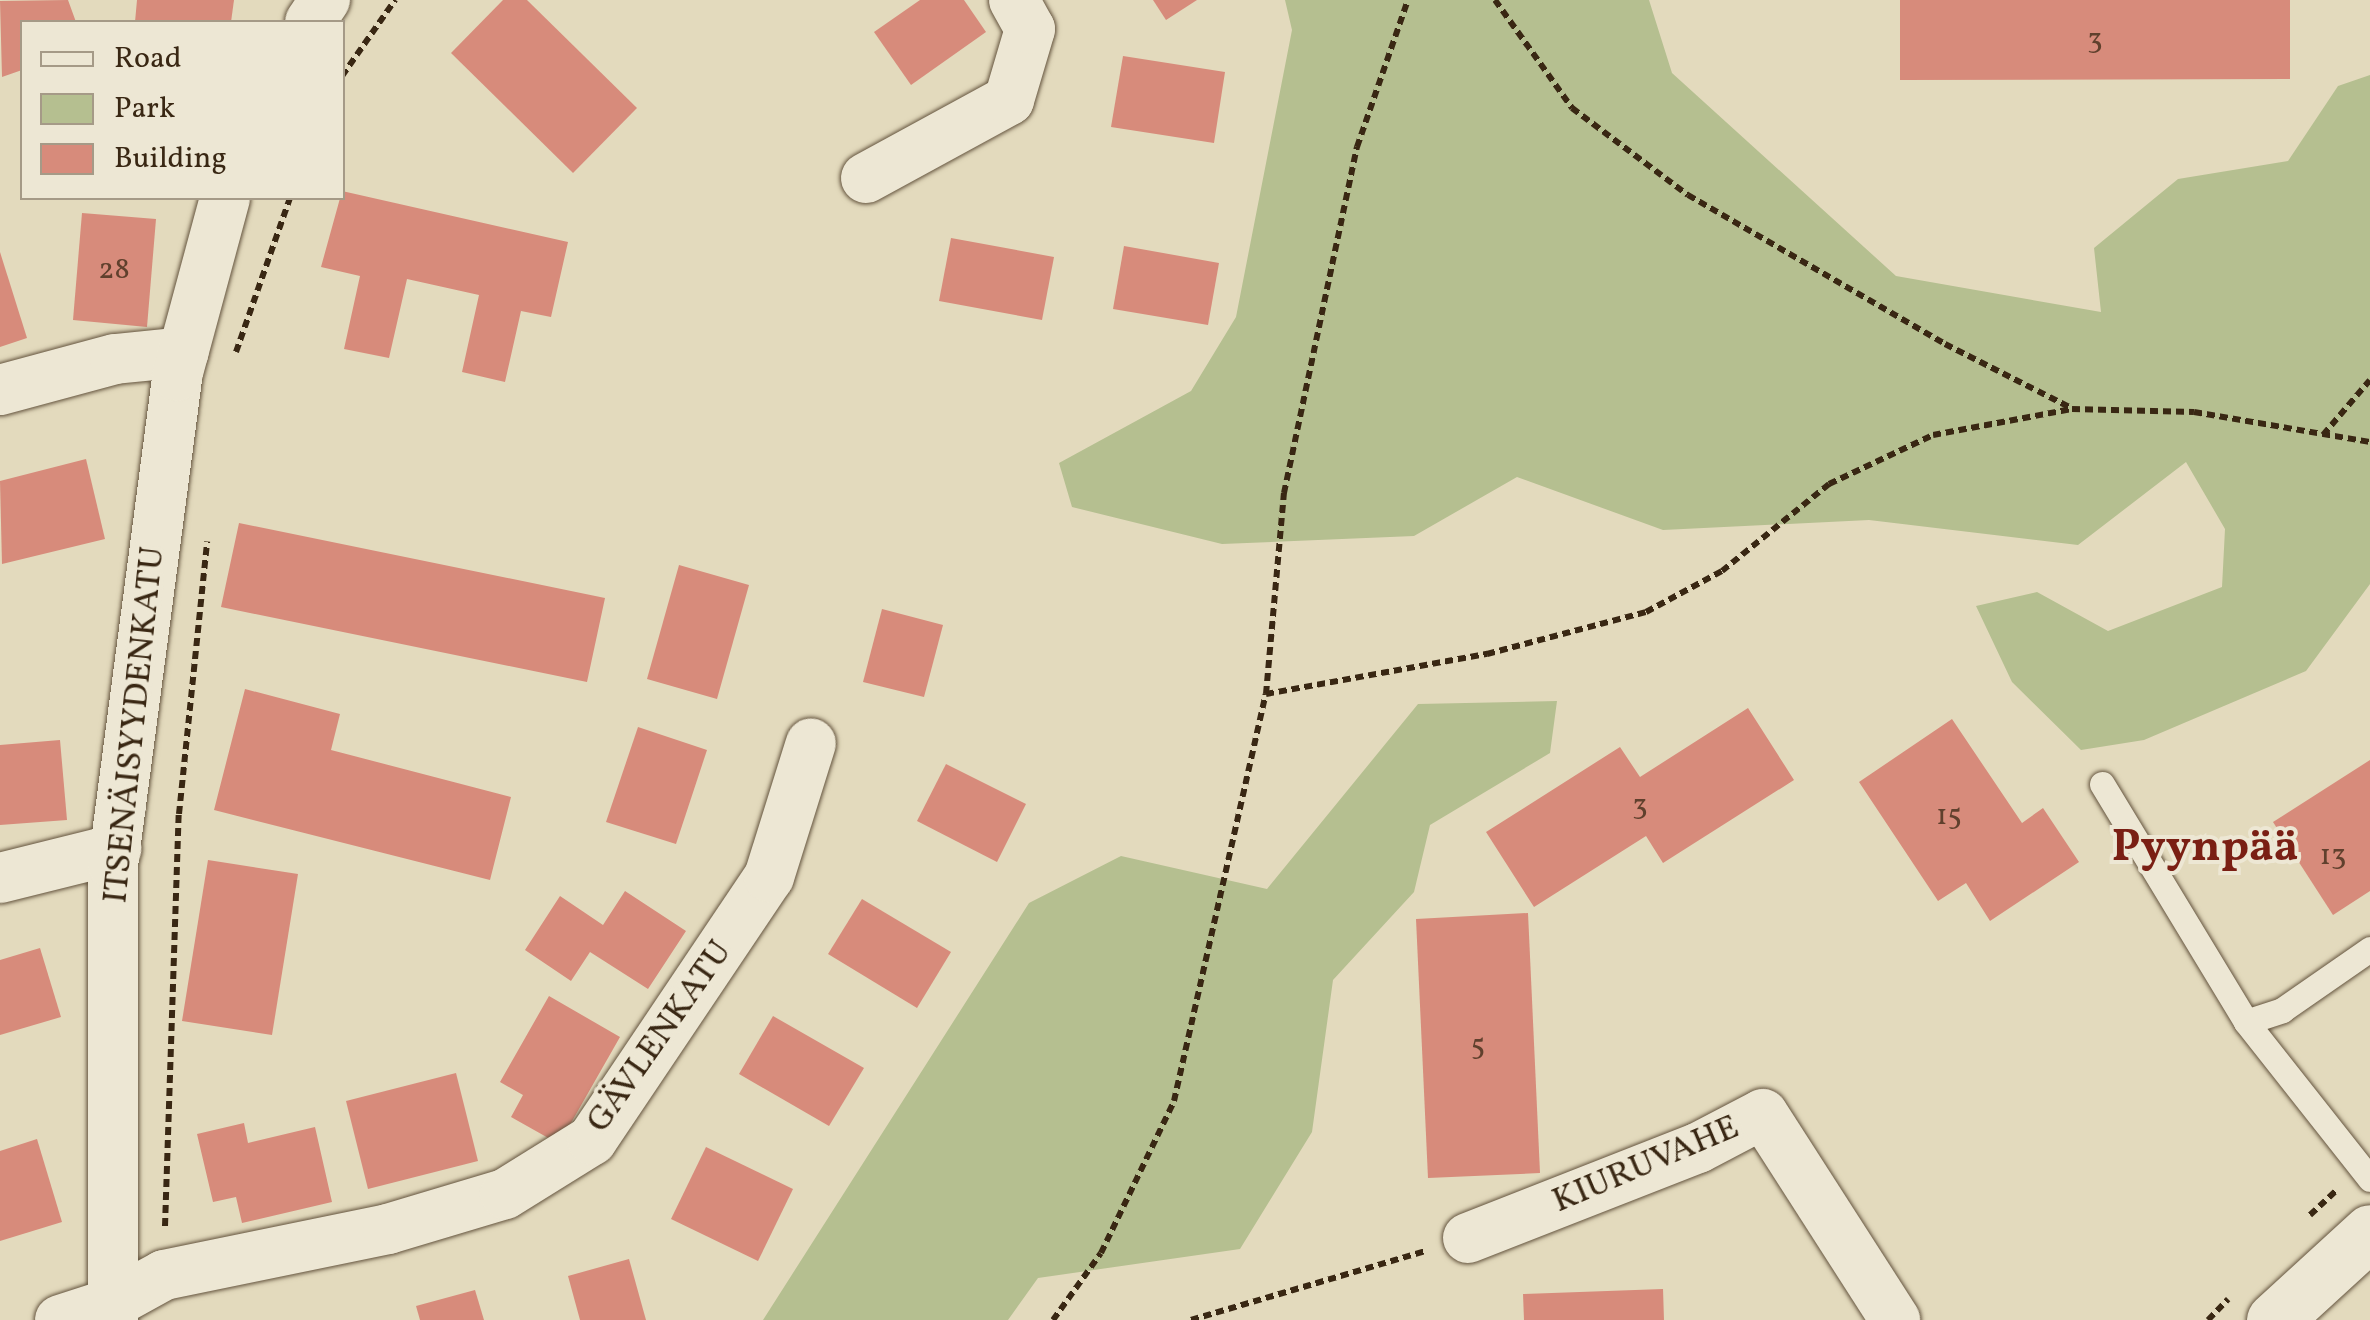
<!DOCTYPE html>
<html>
<head>
<meta charset="utf-8">
<style>
	body { margin:0 }
	#map { position:relative; width:2370px; height:1320px; overflow:hidden; background:#e3dabd; font-family:Vollkorn,serif }
	div>[style] { position:absolute }
	.green>* { inset:0; background:#b5bf90 }
	.building>* { inset:0; background:#d78b7b }
	.path>* { height:6px; margin-top:-3px; transform-origin:0; background:repeating-linear-gradient(90deg,#392713 0 8px,transparent 0 13px) }
	.roads { filter:drop-shadow(0 0 2px #64543e) drop-shadow(0 0 2px #64543e) }
	.service>* { height:25px; margin:-12.5px; padding:0 12.5px; transform-origin:12.5px; border-radius:12.5px; background:#ede7d4 }
	.minor>* { height:50px; margin:-25px; padding:0 25px; transform-origin:25px; border-radius:25px; background:#ede7d4 }
	.tertiary>* { height:55px; margin:-27.5px; padding:0 27.5px; transform-origin:27.5px; border-radius:27.5px; background:#ede7d4 }
	span { translate:-50% -50%; white-space:nowrap; text-align:center; line-height:1.15; -webkit-text-stroke:8px #ede7d4; paint-order:stroke }
	.number-label { font-size:30px; color:#60402d }
	.number-label span { -webkit-text-stroke-width:0 }
	.street-label { font-size:35px; color:#392713 }
	.district-label { font-size:45px; color:#7a1f14; font-weight:700 }
	.legend { position:absolute; left:20px; top:20px; width:325px; height:180px; box-sizing:border-box; background:#ede7d4; border:2px solid #a59a87; margin:0; padding:12px 18px; list-style:none; font-size:30px; color:#392713 }
	.legend li { display:flex; align-items:center; gap:20px; height:50px }
	.legend b { width:50px; border:2px solid #a59a87 }
</style>
</head>
<body>
<div id="map">
	<div class="green">
		<div style="clip-path:polygon(1285px 0,1649px 0,1672px 73px,1896px 276px,2101px 312px,2094px 248px,2178px 179px,2288px 161px,2338px 86px,2370px 75px,2370px 584px,2306px 671px,2144px 740px,2081px 750px,2012px 682px,1976px 606px,2037px 592px,2108px 631px,2222px 587px,2225px 529px,2186px 462px,2078px 545px,1869px 520px,1663px 530px,1517px 477px,1414px 536px,1222px 544px,1072px 507px,1059px 463px,1191px 391px,1236px 317px,1292px 30px)"></div>
		<div style="clip-path:polygon(1557px 701px,1550px 753px,1430px 825px,1414px 892px,1333px 980px,1312px 1132px,1240px 1249px,1038px 1278px,1008px 1320px,763px 1320px,1029px 903px,1121px 856px,1267px 889px,1418px 704px)"></div>
	</div>
	<div class="building">
		<div style="clip-path:polygon(68px 0,76px 22px,22px 22px,22px 70px,2px 77px,0 1px)"></div>
		<div style="clip-path:polygon(137px 0,234px 0,231px 22px,135px 22px)"></div>
		<div style="clip-path:polygon(503px 0,527px 0,637px 108px,573px 173px,451px 53px)"></div>
		<div style="clip-path:polygon(920px 0,964px 0,986px 32px,911px 85px,874px 32px)"></div>
		<div style="clip-path:polygon(1153px 0,1197px 0,1166px 20px)"></div>
		<div style="clip-path:polygon(1900px 0,2290px 0,2290px 79px,1900px 80px)"></div>
		<div style="clip-path:polygon(1123px 56px,1225px 72px,1214px 143px,1111px 127px)"></div>
		<div style="clip-path:polygon(342px 191px,568px 242px,551px 317px,521px 311px,505px 382px,462px 372px,479px 295px,407px 279px,389px 358px,344px 349px,360px 276px,321px 267px)"></div>
		<div style="clip-path:polygon(82px 213px,156px 219px,147px 327px,73px 320px)"></div>
		<div style="clip-path:polygon(951px 238px,1054px 257px,1042px 320px,939px 301px)"></div>
		<div style="clip-path:polygon(1124px 246px,1219px 263px,1208px 325px,1113px 309px)"></div>
		<div style="clip-path:polygon(0 252px,27px 338px,0 347px)"></div>
		<div style="clip-path:polygon(86px 459px,105px 539px,2px 564px,0 481px)"></div>
		<div style="clip-path:polygon(239px 523px,605px 598px,587px 682px,221px 607px)"></div>
		<div style="clip-path:polygon(679px 565px,749px 585px,717px 699px,647px 679px)"></div>
		<div style="clip-path:polygon(882px 609px,943px 625px,924px 697px,863px 682px)"></div>
		<div style="clip-path:polygon(245px 689px,340px 714px,331px 750px,511px 797px,490px 880px,214px 810px)"></div>
		<div style="clip-path:polygon(1748px 708px,1794px 780px,1663px 863px,1646px 836px,1534px 907px,1486px 832px,1620px 747px,1640px 777px)"></div>
		<div style="clip-path:polygon(1952px 719px,2022px 823px,2043px 808px,2079px 862px,1990px 921px,1966px 883px,1938px 901px,1859px 782px)"></div>
		<div style="clip-path:polygon(638px 727px,707px 750px,676px 844px,606px 822px)"></div>
		<div style="clip-path:polygon(60px 740px,67px 820px,0 825px,0 745px)"></div>
		<div style="clip-path:polygon(2370px 760px,2370px 891px,2333px 915px,2273px 822px)"></div>
		<div style="clip-path:polygon(946px 764px,1026px 804px,997px 862px,917px 821px)"></div>
		<div style="clip-path:polygon(208px 860px,298px 874px,272px 1035px,182px 1021px)"></div>
		<div style="clip-path:polygon(625px 891px,686px 931px,648px 989px,590px 952px,571px 981px,525px 950px,560px 896px,603px 925px)"></div>
		<div style="clip-path:polygon(862px 899px,951px 952px,917px 1008px,828px 954px)"></div>
		<div style="clip-path:polygon(1528px 913px,1540px 1173px,1428px 1178px,1416px 919px)"></div>
		<div style="clip-path:polygon(40px 948px,61px 1017px,0 1035px,0 960px)"></div>
		<div style="clip-path:polygon(549px 996px,620px 1037px,559px 1144px,511px 1117px,523px 1095px,500px 1082px)"></div>
		<div style="clip-path:polygon(773px 1016px,864px 1068px,829px 1126px,739px 1074px)"></div>
		<div style="clip-path:polygon(456px 1073px,478px 1161px,368px 1189px,346px 1101px)"></div>
		<div style="clip-path:polygon(244px 1123px,248px 1143px,315px 1127px,332px 1202px,242px 1223px,236px 1197px,213px 1202px,197px 1134px)"></div>
		<div style="clip-path:polygon(37px 1139px,62px 1222px,0 1241px,0 1151px)"></div>
		<div style="clip-path:polygon(706px 1147px,793px 1189px,758px 1261px,671px 1219px)"></div>
		<div style="clip-path:polygon(629px 1259px,646px 1320px,580px 1320px,568px 1276px)"></div>
		<div style="clip-path:polygon(1663px 1289px,1664px 1320px,1524px 1320px,1523px 1294px)"></div>
		<div style="clip-path:polygon(475px 1290px,484px 1320px,420px 1320px,416px 1306px)"></div>
	</div>
	<div class="path">
		<div style="left:1495px;top:0;width:133px;rotate:54.5deg"></div>
		<div style="left:1572px;top:108px;width:145px;rotate:36.9deg"></div>
		<div style="left:1688px;top:195px;width:297px;rotate:30.1deg"></div>
		<div style="left:1945px;top:344px;width:141px;rotate:26.9deg"></div>
		<div style="left:342px;top:76px;width:93px;rotate:-55.1deg"></div>
		<div style="left:236px;top:352px;width:163px;rotate:-70.7deg"></div>
		<div style="left:2323px;top:435px;width:72px;rotate:-49.5deg"></div>
		<div style="left:1266px;top:694px;width:225px;rotate:-10.3deg"></div>
		<div style="left:1487px;top:654px;width:164px;rotate:-14.8deg"></div>
		<div style="left:1646px;top:612px;width:86px;rotate:-28.3deg"></div>
		<div style="left:1722px;top:571px;width:138px;rotate:-39.1deg"></div>
		<div style="left:1829px;top:484px;width:115px;rotate:-25.2deg"></div>
		<div style="left:1933px;top:435px;width:141px;rotate:-10.6deg"></div>
		<div style="left:2072px;top:409px;width:122px;rotate:1.4deg"></div>
		<div style="left:2194px;top:412px;width:179px;rotate:9.7deg"></div>
		<div style="left:2310px;top:1215px;width:37px;rotate:-43deg"></div>
		<div style="left:165px;top:1226px;width:412px;rotate:-88.1deg"></div>
		<div style="left:179px;top:814px;width:274px;rotate:-84.1deg"></div>
		<div style="left:1053px;top:1320px;width:82px;rotate:-54.4deg"></div>
		<div style="left:1101px;top:1253px;width:169px;rotate:-64.3deg"></div>
		<div style="left:1174px;top:1101px;width:417px;rotate:-77.3deg"></div>
		<div style="left:1266px;top:694px;width:202px;rotate:-84.9deg"></div>
		<div style="left:1284px;top:493px;width:354px;rotate:-78.1deg"></div>
		<div style="left:1357px;top:147px;width:156px;rotate:-70.9deg"></div>
		<div style="left:1191px;top:1320px;width:244px;rotate:-16.4deg"></div>
		<div style="left:2208px;top:1320px;width:29px;rotate:-46deg"></div>
	</div>
	<div class="roads">
		<div class="service">
			<div style="left:2102px;top:784px;width:278px;rotate:58.8deg"></div>
			<div style="left:2246px;top:1022px;width:38px;rotate:-18deg"></div>
			<div style="left:2282px;top:1010px;width:107px;rotate:-34.7deg"></div>
			<div style="left:2246px;top:1022px;width:200px;rotate:51.7deg"></div>
		</div>
		<div class="minor">
			<div style="left:310px;top:22px;width:27px;rotate:-56deg"></div>
			<div style="left:866px;top:178px;width:163px;rotate:-28.6deg"></div>
			<div style="left:1009px;top:100px;width:74px;rotate:-73.5deg"></div>
			<div style="left:1030px;top:29px;width:33px;rotate:-119deg"></div>
			<div style="left:0;top:390px;width:119px;rotate:-15.1deg"></div>
			<div style="left:115px;top:359px;width:69px;rotate:-5.8deg"></div>
			<div style="left:0;top:878px;width:120px;rotate:-14deg"></div>
			<div style="left:1468px;top:1238px;width:247px;rotate:-21.4deg"></div>
			<div style="left:1698px;top:1148px;width:73px;rotate:-27.6deg"></div>
			<div style="left:1763px;top:1114px;width:245px;rotate:57.3deg"></div>
			<div style="left:60px;top:1320px;width:56px;rotate:-17.8deg"></div>
			<div style="left:113px;top:1303px;width:58px;rotate:-28.8deg"></div>
			<div style="left:164px;top:1275px;width:229px;rotate:-11.6deg"></div>
			<div style="left:388px;top:1229px;width:122px;rotate:-16.7deg"></div>
			<div style="left:505px;top:1194px;width:102px;rotate:-31.8deg"></div>
			<div style="left:592px;top:1140px;width:317px;rotate:-56.1deg"></div>
			<div style="left:769px;top:877px;width:140px;rotate:-72.6deg"></div>
			<div style="left:113px;top:1320px;width:455px;rotate:-90deg"></div>
			<div style="left:113px;top:865px;width:493px;rotate:-82.5deg"></div>
			<div style="left:177px;top:376px;width:184px;rotate:-74.9deg"></div>
		</div>
		<div class="tertiary">
			<div style="left:2274px;top:1320px;width:130px;rotate:-42.5deg"></div>
		</div>
	</div>
	<div class="number-label">
		<span style="left:2095px;top:40px">3</span>
		<span style="left:114px;top:270px">28</span>
		<span style="left:1640px;top:806px">3</span>
		<span style="left:1949px;top:816px">15</span>
		<span style="left:2333px;top:856px">13</span>
		<span style="left:1478px;top:1046px">5</span>
	</div>
	<div class="street-label">
		<span style="left:135px;top:725px;rotate:-84deg">ITSENÄISYYDENKATU</span>
		<span style="left:660px;top:1037px;rotate:-55deg">GÄVLENKATU</span>
		<span style="left:1646px;top:1165px;rotate:-23deg">KIURUVAHE</span>
	</div>
	<div class="district-label">
		<span style="left:2205px;top:849px">Pyynpää</span>
	</div>
	<ul class="legend">
	<li><b style="height:12px;background:#ede7d4"></b>Road</li>
	<li><b style="height:28px;background:#b5bf90"></b>Park</li>
	<li><b style="height:28px;background:#d78b7b"></b>Building</li>
	</ul>
</div>
</body>
</html>
